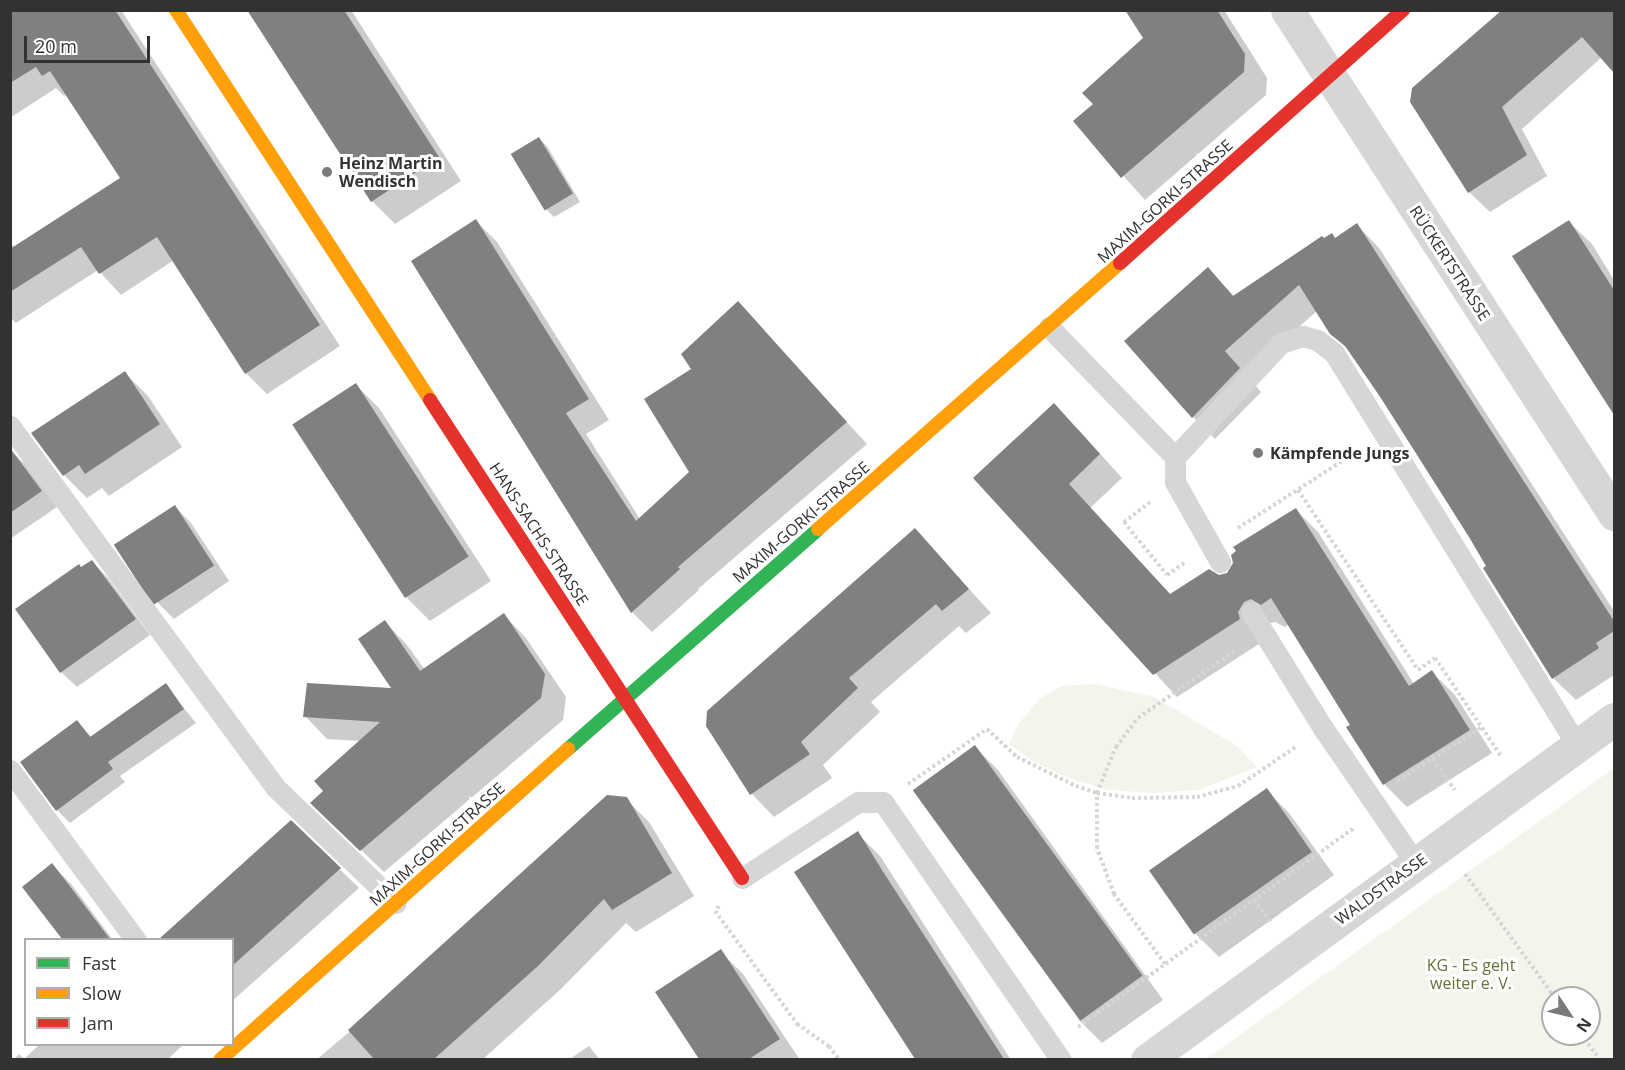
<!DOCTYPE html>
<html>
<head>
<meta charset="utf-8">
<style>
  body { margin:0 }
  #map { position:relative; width:1625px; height:1070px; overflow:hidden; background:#fff; font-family:"Open Sans",sans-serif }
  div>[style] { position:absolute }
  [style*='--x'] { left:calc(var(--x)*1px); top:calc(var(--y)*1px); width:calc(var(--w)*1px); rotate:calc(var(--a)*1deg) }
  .green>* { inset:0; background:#f3f5ec }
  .shadow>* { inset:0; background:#0003 }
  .building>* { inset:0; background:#808080; transform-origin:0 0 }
  .path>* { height:4px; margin-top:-2px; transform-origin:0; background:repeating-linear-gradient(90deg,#d6d6d6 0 3px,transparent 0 6px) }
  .lane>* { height:21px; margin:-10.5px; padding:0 10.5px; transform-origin:10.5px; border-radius:10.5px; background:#d6d6d6 }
  .street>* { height:33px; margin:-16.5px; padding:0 16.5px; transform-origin:16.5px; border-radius:16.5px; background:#d6d6d6 }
  .fast>* { height:14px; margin:-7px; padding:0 7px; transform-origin:7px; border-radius:7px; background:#30b455 }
  .slow>* { height:14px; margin:-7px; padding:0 7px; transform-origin:7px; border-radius:7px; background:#ff9f0a }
  .jam>* { height:14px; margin:-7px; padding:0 7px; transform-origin:7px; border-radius:7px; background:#e5322d }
  .dots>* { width:16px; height:16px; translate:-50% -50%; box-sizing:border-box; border:3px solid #fff; border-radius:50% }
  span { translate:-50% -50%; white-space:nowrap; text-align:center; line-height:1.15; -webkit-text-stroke:6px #fff; paint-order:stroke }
  .poi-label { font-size:16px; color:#323232; font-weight:700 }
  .left { translate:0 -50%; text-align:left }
  .street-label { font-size:16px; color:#323232 }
  .park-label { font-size:16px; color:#63733a }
  .frame { position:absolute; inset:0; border:12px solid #323232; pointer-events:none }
  .legend { position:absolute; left:24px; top:938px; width:210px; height:108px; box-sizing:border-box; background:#fff; border:2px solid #adadad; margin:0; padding:8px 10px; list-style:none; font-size:18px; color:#323232 }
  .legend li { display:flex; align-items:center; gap:12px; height:30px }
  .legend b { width:30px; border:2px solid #adadad }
  .north { position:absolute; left:1541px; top:986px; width:60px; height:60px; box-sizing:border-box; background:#fff; border:2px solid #adadad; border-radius:50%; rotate:125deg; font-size:16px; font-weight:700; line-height:24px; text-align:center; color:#323232 }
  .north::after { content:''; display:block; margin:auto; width:21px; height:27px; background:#7a7a7a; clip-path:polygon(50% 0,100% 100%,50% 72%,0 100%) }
  .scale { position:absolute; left:24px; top:36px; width:126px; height:27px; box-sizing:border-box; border:3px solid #323232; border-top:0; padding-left:8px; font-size:18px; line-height:21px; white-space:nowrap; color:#323232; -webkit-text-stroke:4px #fff; paint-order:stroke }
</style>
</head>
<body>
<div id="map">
  <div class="green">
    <i style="clip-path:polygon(1095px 684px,1155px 697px,1237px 746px,1257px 767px,1198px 790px,1154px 793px,1107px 790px,1066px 777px,1034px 762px,1009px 744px,1019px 723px,1040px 699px,1061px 686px)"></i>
    <i style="clip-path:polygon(evenodd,1614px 768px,1614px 1059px,1206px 1059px,1614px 768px,1553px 998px,1589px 998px,1589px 1034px,1553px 1034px,1553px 998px)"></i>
  </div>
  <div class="shadow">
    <i style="clip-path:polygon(10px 10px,121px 10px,340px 346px,267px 394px,246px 373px,174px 260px,121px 295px,98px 270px,16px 323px,10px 317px,10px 242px,15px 248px,122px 179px,67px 94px,64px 96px,56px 88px,10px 118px)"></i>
    <i style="clip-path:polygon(272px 10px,351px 10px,461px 181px,395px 224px,372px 201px)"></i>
    <i style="clip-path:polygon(1127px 10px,1224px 10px,1267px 78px,1266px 95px,1145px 200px,1075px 122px,1095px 104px,1145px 39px)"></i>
    <i style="clip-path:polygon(1504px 10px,1614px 10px,1614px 71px,1602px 57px,1522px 129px,1547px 176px,1490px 212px,1469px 192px)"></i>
    <i style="clip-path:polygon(539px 139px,547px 146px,580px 202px,554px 217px,546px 209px,513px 154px)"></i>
    <i style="clip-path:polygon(476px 221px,497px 242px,609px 420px,586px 434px,640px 519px,691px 472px,693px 370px,738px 303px,867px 444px,698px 589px,699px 590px,652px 632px,632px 612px,413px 261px)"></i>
    <i style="clip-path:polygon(1569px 222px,1592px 244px,1614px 280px,1614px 412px,1515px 257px)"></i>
    <i style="clip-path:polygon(1357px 225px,1379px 248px,1614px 611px,1614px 675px,1576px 700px,1553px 678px,1470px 537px,1351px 352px,1331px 333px,1317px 311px,1246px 374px,1261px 392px,1215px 439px,1193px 417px,1208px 269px,1235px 297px,1324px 240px,1336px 240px)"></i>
    <i style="clip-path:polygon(125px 373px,148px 396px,182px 447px,109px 496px,102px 488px,87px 498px,64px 475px,33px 433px)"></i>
    <i style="clip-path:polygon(356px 385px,379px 408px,491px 581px,430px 621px,407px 598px)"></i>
    <i style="clip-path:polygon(1077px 428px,1122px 478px,1090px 508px,1171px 595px,1228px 574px,1295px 509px,1318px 532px,1414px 684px,1432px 672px,1455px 695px,1492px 753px,1407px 807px,1384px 784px,1348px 727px,1352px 725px,1289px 624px,1285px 627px,1275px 622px,1267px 624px,1262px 642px,1177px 697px,975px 478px)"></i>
    <i style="clip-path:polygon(10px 450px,25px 464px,57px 507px,10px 539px)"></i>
    <i style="clip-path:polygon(175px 507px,191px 523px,229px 581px,174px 619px,158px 603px)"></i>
    <i style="clip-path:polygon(915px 530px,991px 613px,966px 633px,959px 626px,871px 702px,880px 712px,823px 765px,832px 778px,774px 817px,752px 794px,707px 726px)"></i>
    <i style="clip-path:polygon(92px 562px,108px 578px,150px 635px,77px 687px,61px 672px,82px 569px)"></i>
    <i style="clip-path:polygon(504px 615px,526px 638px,566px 697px,563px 720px,384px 872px,335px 825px,326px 791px,361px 741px,327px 739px,305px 716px,394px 690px,385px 622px,407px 645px,425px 670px)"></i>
    <i style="clip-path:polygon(165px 685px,196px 723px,120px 776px,125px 782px,70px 823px,57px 810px,77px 722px,92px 737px)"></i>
    <i style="clip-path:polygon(975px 747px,998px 770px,1163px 1000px,1102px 1043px,1079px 1020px)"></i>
    <i style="clip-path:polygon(1266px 790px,1289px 813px,1334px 875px,1219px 957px,1196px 934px,1152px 873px)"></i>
    <i style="clip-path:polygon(626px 799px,649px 822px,694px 896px,636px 932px,626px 923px,561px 989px,482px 1060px,316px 1060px)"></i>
    <i style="clip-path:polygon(291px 822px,359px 888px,232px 1001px,232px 940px,160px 940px)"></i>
    <i style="clip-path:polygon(857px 833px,880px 856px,1011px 1060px,916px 1060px,796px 872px)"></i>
    <i style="clip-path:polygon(52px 865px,71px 884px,113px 940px,64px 940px,24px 887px)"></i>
    <i style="clip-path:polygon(720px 951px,743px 974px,800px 1060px,701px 1060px,657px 992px)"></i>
    <i style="clip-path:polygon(40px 1044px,184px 1044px,167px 1060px,13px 1060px,19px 1054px,24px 1059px)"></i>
    <i style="clip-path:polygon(589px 1046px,600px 1060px,568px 1060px)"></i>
  </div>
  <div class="building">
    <i style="clip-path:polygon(10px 10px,115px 10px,320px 325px,245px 374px,157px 237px,99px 274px,81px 247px,10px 292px,10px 249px,120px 178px,50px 71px,42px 76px,36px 67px,10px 83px)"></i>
    <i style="clip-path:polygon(247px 10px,344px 10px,439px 157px,371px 202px)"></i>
    <i style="clip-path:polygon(1125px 10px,1217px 10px,1245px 54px,1244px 72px,1121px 178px,1073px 121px,1093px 104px,1082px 93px,1143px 38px)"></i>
    <i style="clip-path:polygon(1502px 10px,1614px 10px,1614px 73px,1582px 37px,1502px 107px,1527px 155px,1468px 193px,1410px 102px,1412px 88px)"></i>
    <i style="left:539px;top:137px;width:66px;height:33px;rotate:59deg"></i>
    <i style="clip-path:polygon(476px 219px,589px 399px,566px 413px,636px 521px,689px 472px,644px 399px,691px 369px,681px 354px,738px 301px,847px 422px,678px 567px,680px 569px,631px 613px,411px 261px)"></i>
    <i style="clip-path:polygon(1569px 220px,1614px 290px,1614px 415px,1512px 256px)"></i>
    <i style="clip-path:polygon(1357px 223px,1614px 621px,1614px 631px,1596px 643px,1599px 648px,1552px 679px,1483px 568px,1486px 566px,1469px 537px,1381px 398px,1345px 346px,1330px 334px,1299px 285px,1225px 351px,1240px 368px,1192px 418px,1124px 341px,1208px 267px,1233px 296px,1322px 236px,1324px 238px,1332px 233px,1335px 238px)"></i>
    <i style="clip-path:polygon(125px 371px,160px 424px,85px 474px,79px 465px,63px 476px,31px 433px)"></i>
    <i style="left:356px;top:383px;width:207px;height:76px;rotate:57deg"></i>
    <i style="clip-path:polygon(1054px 403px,1100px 454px,1069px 484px,1170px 594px,1209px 569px,1219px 575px,1227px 573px,1233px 563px,1231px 555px,1236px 551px,1233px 547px,1296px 508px,1409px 686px,1432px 670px,1470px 730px,1383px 785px,1346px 727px,1350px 725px,1271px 598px,1261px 605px,1251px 599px,1244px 602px,1238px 612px,1240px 619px,1153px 675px,973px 478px)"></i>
    <i style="clip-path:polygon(10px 448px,42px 491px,10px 513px)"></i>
    <i style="left:175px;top:505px;width:72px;height:73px;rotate:57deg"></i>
    <i style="clip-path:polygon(915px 528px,969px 589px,942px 611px,936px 604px,849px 678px,858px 688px,801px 742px,810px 754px,750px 795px,706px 726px,707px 711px)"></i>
    <i style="clip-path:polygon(92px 560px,136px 619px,60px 673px,15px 609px,79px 564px,81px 567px)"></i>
    <i style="clip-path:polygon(504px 613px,545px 674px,541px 698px,360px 851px,310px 803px,323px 791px,314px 781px,380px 722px,303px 717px,307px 683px,391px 688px,358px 639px,385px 620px,420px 671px)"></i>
    <i style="clip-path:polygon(166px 683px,184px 709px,108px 762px,113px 769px,56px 811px,20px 762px,77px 720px,90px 737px)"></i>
    <i style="left:975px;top:745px;width:285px;height:77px;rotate:54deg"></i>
    <i style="left:1267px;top:788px;width:78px;height:144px;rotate:55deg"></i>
    <i style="clip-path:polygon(607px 795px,627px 797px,672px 873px,612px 910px,604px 899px,538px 966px,434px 1059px,374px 1059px,348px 1030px)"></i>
    <i style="clip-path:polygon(291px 820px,341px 868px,232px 966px,232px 939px,159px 939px)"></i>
    <i style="clip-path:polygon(858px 831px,882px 870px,1004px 1059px,915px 1059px,794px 872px)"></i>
    <i style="clip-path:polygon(52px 863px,72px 889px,110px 939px,62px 939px,22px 887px)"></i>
    <i style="clip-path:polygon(721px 949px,780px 1039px,749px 1059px,699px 1059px,655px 992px)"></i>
  </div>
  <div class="path">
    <i style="--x:1298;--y:490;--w:216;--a:56.3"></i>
    <i style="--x:1418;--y:670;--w:21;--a:-35"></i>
    <i style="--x:1435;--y:658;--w:118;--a:56"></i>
    <i style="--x:1150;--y:502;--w:33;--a:142"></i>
    <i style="--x:1124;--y:522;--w:68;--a:50.9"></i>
    <i style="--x:1167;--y:575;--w:21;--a:-35"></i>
    <i style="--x:1238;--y:528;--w:143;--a:-32.7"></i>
    <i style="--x:1433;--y:759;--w:38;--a:55"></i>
    <i style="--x:1397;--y:781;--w:101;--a:-32.4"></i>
    <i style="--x:908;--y:784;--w:96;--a:-34.8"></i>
    <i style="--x:987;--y:729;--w:41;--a:43"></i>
    <i style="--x:1017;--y:757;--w:66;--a:26.2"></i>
    <i style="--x:1076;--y:786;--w:22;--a:18"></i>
    <i style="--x:1097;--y:793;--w:35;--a:8"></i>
    <i style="--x:1132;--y:798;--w:65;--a:-0.9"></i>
    <i style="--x:1197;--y:797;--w:42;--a:-15"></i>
    <i style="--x:1238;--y:786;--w:71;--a:-34.1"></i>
    <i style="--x:1465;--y:874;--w:153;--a:54"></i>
    <i style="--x:1254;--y:900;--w:29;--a:52"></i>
    <i style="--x:719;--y:906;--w:6;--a:129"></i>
    <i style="--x:715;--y:911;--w:140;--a:54"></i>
    <i style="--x:797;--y:1024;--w:39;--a:35"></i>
    <i style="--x:829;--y:1046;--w:17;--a:54"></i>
    <i style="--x:1165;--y:964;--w:87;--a:-126.1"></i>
    <i style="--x:1114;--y:894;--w:49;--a:-110.3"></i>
    <i style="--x:1097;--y:848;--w:55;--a:-90"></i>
    <i style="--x:1097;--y:793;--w:50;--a:-67.6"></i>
    <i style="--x:1116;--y:747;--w:36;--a:-53"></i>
    <i style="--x:1138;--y:718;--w:119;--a:-34.8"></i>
    <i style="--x:1078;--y:1027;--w:340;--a:-35.8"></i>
    <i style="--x:1581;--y:1034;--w:32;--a:54"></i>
  </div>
  <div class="lane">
    <i style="--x:1049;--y:327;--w:181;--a:45.9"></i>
    <i style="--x:1175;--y:457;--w:25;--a:90"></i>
    <i style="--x:1175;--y:482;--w:92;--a:60.6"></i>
    <i style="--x:10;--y:426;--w:449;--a:53.7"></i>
    <i style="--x:276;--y:788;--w:166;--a:43.8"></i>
    <i style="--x:1175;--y:457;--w:156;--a:-47.1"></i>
    <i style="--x:1281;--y:343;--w:23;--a:-18"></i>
    <i style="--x:1303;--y:336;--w:15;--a:16"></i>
    <i style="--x:1317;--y:340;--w:21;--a:37"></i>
    <i style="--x:1334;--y:353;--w:463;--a:58.2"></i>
    <i style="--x:1251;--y:612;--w:137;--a:58.2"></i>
    <i style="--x:1323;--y:728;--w:165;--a:55.6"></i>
    <i style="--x:10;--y:770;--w:212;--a:53.5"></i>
    <i style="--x:742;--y:878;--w:139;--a:-33.2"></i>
    <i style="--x:858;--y:802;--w:25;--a:0"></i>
    <i style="--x:883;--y:802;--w:313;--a:55.4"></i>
  </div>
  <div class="street">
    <i style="--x:1287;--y:10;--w:601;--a:57.02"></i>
    <i style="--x:1147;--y:1060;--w:578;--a:-36.14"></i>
  </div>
  <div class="fast">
    <i style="--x:568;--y:749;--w:333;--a:-41.3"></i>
  </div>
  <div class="slow">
    <i style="--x:176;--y:10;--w:465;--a:56.9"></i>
    <i style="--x:818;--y:529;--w:402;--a:-41.4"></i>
    <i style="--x:220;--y:1060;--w:467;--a:-41.8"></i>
  </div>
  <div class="jam">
    <i style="--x:1120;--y:263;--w:380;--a:-41.8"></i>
    <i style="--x:430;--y:400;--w:571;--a:56.87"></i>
  </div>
  <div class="dots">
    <i style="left:327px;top:172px;background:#7a7a7a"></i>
    <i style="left:1258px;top:453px;background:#7a7a7a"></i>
  </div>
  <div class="poi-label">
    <span class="left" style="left:339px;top:172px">Heinz Martin<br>Wendisch</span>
    <span class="left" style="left:1270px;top:453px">Kämpfende Jungs</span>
  </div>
  <div class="street-label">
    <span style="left:1165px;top:201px;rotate:-42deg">MAXIM-GORKI-STRASSE</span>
    <span style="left:1450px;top:263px;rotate:57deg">RÜCKERTSTRASSE</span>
    <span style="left:801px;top:522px;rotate:-41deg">MAXIM-GORKI-STRASSE</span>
    <span style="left:539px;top:534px;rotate:57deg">HANS-SACHS-STRASSE</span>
    <span style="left:437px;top:844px;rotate:-42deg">MAXIM-GORKI-STRASSE</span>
    <span style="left:1381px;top:889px;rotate:-36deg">WALDSTRASSE</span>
  </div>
  <div class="park-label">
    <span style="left:1471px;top:974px">KG - Es geht<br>weiter e. V.</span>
  </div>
  <div class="frame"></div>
  <ul class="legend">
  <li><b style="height:8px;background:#30b455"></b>Fast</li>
  <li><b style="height:8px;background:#ff9f0a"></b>Slow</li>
  <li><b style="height:8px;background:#e5322d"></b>Jam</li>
  </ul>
  <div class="north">N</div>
  <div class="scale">20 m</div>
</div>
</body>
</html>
